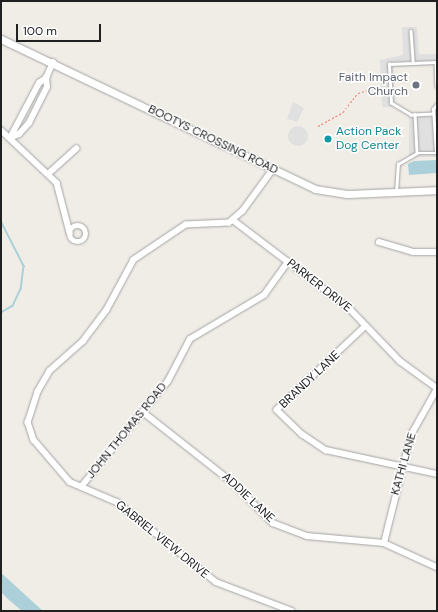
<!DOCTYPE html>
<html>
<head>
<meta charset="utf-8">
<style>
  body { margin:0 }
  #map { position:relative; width:438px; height:612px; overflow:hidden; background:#f0ede7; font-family:"DM Sans",sans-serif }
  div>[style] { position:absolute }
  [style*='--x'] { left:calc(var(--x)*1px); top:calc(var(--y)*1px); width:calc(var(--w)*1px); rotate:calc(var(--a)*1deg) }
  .parking>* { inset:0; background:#e0e0e0; transform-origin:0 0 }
  .round { border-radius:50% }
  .water>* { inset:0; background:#abd0d9 }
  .stream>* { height:1.5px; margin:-0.75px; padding:0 0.75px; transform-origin:0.75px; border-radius:0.75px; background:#abd0d9 }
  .path>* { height:1px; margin-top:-0.5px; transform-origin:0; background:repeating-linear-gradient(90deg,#ef8379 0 2px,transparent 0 4px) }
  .roads { filter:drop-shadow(0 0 1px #a4a4a4) drop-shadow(0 0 1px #a4a4a4) }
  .service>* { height:2.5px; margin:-1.25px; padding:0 1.25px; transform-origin:1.25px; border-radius:1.25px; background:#fff }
  .minor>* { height:5.5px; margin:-2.75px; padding:0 2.75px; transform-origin:2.75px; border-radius:2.75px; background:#fff }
  .minor>.ring { margin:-2.75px; padding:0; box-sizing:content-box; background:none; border:5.5px solid #fff; border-radius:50% }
  .tertiary>* { height:7px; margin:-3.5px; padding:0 3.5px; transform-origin:3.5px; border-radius:3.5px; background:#fff }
  .dots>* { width:11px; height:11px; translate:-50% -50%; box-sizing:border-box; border:2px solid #fff; border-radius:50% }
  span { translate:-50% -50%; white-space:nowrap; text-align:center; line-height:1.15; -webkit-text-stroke:3px #fff; paint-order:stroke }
  .worship-label { font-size:12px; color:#5b616d }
  .right { translate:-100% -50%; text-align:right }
  .culture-label { font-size:12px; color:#0d838f }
  .left { translate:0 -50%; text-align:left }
  .street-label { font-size:12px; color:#202020 }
  .frame { position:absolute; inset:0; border:2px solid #202020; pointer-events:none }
  .scale { position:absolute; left:16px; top:24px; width:85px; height:18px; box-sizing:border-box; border:2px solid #202020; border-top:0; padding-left:5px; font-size:12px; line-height:14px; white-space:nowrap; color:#202020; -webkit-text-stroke:3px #fff; paint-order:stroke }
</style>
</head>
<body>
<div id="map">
  <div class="parking">
    <i style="clip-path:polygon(402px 27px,417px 27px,419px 54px,437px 54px,437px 58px,433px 65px,393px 67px,395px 107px,382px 107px,380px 60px,403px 55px)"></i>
    <i style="clip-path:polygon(293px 102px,304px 108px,297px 122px,287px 119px)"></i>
    <i style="left:437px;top:113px;width:44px;height:28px;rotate:90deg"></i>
    <i class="round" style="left:288px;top:126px;width:20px;height:20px"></i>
  </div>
  <div class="water">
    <i style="clip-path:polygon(437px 160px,437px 173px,409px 175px,408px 164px,414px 161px)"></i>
    <i style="clip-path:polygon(1px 573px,10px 581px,43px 611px,22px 611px,9px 600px,1px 592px)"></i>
  </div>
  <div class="stream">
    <i style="--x:1;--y:221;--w:51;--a:62.9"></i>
    <i style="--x:24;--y:266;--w:23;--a:97"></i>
    <i style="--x:21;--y:289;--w:19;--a:115"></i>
    <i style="--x:13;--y:306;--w:14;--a:150"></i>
  </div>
  <div class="path">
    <i style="--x:318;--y:126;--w:29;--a:-29"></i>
    <i style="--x:343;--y:112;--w:24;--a:-52"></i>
    <i style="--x:358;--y:93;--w:15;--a:-16"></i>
  </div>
  <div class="roads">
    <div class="service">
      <i style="--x:411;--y:31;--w:32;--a:86"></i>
      <i style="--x:415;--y:114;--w:39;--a:87"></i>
      <i style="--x:433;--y:114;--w:22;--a:177"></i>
      <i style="--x:411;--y:115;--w:23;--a:-149"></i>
      <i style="--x:391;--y:103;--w:39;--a:-93"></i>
      <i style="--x:389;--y:64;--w:47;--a:-2.4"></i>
      <i style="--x:436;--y:62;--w:24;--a:88"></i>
      <i style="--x:396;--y:192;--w:28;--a:-86"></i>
      <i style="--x:398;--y:164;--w:22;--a:-30"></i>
      <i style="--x:417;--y:153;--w:19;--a:0"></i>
      <i style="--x:436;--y:153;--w:44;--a:-93.9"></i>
      <i style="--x:433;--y:109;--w:6;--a:-51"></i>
    </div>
    <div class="minor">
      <i style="--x:46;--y:78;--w:17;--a:-66"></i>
      <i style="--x:1;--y:130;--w:77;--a:43.4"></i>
      <i style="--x:57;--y:183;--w:52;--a:75.4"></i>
      <i style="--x:10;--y:138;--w:10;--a:-24"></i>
      <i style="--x:19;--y:134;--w:15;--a:-48"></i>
      <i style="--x:29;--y:123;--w:40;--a:-63.4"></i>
      <i style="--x:47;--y:87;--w:9;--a:-96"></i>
      <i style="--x:10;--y:138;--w:62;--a:-62.2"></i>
      <i style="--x:39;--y:83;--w:9;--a:-36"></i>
      <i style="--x:273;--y:170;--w:51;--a:126.2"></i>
      <i style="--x:243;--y:211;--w:18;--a:139"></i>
      <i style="--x:229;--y:223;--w:43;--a:177.3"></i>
      <i style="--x:186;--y:225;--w:63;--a:146.1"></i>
      <i style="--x:134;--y:260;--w:57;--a:118.4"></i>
      <i style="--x:107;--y:310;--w:39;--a:127"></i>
      <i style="--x:84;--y:341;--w:45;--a:138.6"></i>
      <i style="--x:50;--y:371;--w:24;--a:120"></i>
      <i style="--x:38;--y:392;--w:32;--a:108"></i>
      <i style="--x:28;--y:422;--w:19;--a:72"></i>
      <i style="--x:34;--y:440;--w:55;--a:49.4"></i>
      <i style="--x:70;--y:482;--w:51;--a:23.1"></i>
      <i style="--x:117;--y:502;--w:127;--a:38.9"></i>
      <i style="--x:216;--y:582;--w:81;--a:20.9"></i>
      <i style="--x:48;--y:174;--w:38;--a:-42"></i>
      <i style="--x:233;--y:220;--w:146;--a:37.2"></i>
      <i style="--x:349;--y:308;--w:74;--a:46.1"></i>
      <i style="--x:400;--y:361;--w:46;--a:36.1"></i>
      <i class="ring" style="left:70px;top:226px;width:10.5px;height:10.5px"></i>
      <i style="--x:379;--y:242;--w:35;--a:16"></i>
      <i style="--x:413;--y:252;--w:24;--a:0"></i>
      <i style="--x:366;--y:326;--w:122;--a:136.7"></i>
      <i style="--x:277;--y:410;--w:35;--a:44"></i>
      <i style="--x:302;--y:434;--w:29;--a:34"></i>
      <i style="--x:326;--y:450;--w:114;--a:12.2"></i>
      <i style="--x:143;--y:412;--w:113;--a:38.2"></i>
      <i style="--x:232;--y:482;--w:58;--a:45"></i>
      <i style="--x:273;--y:523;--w:36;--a:21"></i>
      <i style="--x:307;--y:536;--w:77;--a:5.2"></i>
      <i style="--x:384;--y:543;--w:58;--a:24.4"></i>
      <i style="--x:81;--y:487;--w:137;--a:-50.6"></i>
      <i style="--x:168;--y:381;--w:47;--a:-62.4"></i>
      <i style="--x:190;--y:339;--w:86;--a:-30.7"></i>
      <i style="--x:264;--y:295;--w:41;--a:-54"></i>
      <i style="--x:384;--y:543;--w:111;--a:-76"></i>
      <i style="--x:411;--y:435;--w:53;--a:-60.5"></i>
    </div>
    <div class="tertiary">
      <i style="--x:1;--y:39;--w:348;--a:25.5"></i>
      <i style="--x:315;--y:189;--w:32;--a:9"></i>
      <i style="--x:347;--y:194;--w:90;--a:-2.5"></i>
    </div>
  </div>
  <div class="dots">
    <i style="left:416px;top:85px;background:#6b7280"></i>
    <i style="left:328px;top:139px;background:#0f9aa8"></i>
  </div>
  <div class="worship-label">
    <span class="right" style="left:408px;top:85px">Faith Impact<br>Church</span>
  </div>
  <div class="culture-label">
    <span class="left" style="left:336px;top:139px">Action Pack<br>Dog Center</span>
  </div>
  <div class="street-label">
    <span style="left:213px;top:140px;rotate:26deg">BOOTYS CROSSING ROAD</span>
    <span style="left:319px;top:286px;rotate:38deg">PARKER DRIVE</span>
    <span style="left:310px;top:380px;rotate:-43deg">BRANDY LANE</span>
    <span style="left:127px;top:431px;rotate:-51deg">JOHN THOMAS ROAD</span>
    <span style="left:404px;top:464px;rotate:-74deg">KATHI LANE</span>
    <span style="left:248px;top:498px;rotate:43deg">ADDIE LANE</span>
    <span style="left:162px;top:540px;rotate:39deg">GABRIEL VIEW DRIVE</span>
  </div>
  <div class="frame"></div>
  <div class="scale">100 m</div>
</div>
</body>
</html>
